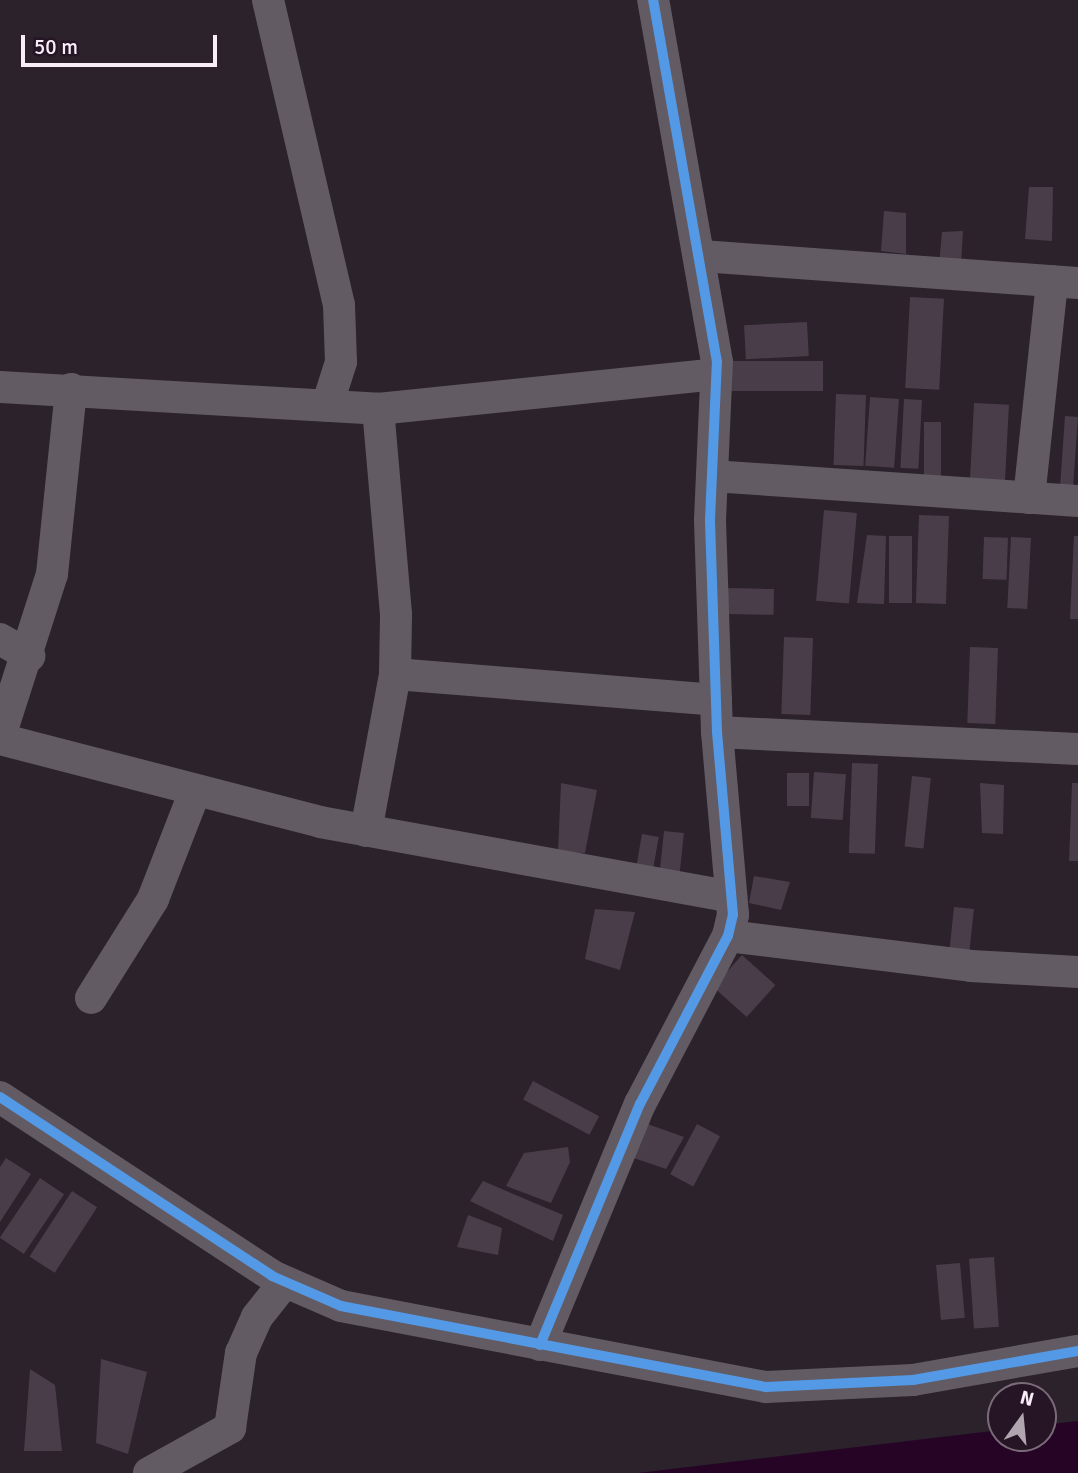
<!DOCTYPE html>
<html>
<head>
<meta charset="utf-8">
<style>
  body { margin:0 }
  #map { position:relative; width:1078px; height:1473px; overflow:hidden; background:#2b222b; font-family:Signika,sans-serif }
  div>[style] { position:absolute }
  [style*='--x'] { left:calc(var(--x)*1px); top:calc(var(--y)*1px); width:calc(var(--w)*1px); rotate:calc(var(--a)*1deg) }
  .water>* { inset:0; background:#250426 }
  .building>* { inset:0; background:#4a3d4a; transform-origin:0 0 }
  .minor>* { height:32px; margin:-16px; padding:0 16px; transform-origin:16px; border-radius:16px; background:#635b63 }
  .cycleway>* { height:10px; margin:-5px; padding:0 5px; transform-origin:5px; border-radius:5px; background:#5399e6 }
  span { translate:-50% -50%; white-space:nowrap; text-align:center; line-height:1.15; -webkit-text-stroke:5px #251525; paint-order:stroke }
  .north { position:absolute; left:987px; top:1382px; width:70px; height:70px; box-sizing:border-box; background:#251525; border:2px solid #7a6b79; border-radius:50%; rotate:15deg; font-size:19px; font-weight:700; line-height:28px; text-align:center; color:#f9edf8 }
  .north::after { content:''; display:block; margin:auto; width:24px; height:32px; background:#b1a6b0; clip-path:polygon(50% 0,100% 100%,50% 72%,0 100%) }
  .scale { position:absolute; left:21px; top:35px; width:196px; height:32px; box-sizing:border-box; border:4px solid #f9edf8; border-top:0; padding-left:9px; font-size:21px; line-height:24px; white-space:nowrap; color:#f9edf8; -webkit-text-stroke:5px #251525; paint-order:stroke }
</style>
</head>
<body>
<div id="map">
  <div class="water">
    <i style="clip-path:polygon(1078px 1421px,1078px 1473px,638px 1473px,1001px 1430px,1001px 1438px,1043px 1438px,1043px 1425px)"></i>
  </div>
  <div class="building">
    <i style="clip-path:polygon(1029px 187px,1053px 187px,1052px 241px,1025px 239px)"></i>
    <i style="clip-path:polygon(884px 211px,906px 213px,906px 254px,881px 251px)"></i>
    <i style="clip-path:polygon(963px 231px,961px 265px,939px 265px,942px 232px)"></i>
    <i style="left:910px;top:297px;width:34px;height:91px;rotate:3deg"></i>
    <i style="left:807px;top:322px;width:34px;height:63px;rotate:87deg"></i>
    <i style="left:729px;top:361px;width:94px;height:30px"></i>
    <i style="left:836px;top:394px;width:30px;height:71px;rotate:2deg"></i>
    <i style="left:870px;top:397px;width:29px;height:69px;rotate:4deg"></i>
    <i style="left:904px;top:399px;width:18px;height:69px;rotate:3deg"></i>
    <i style="left:974px;top:403px;width:35px;height:86px;rotate:3deg"></i>
    <i style="left:1065px;top:416px;width:13px;height:73px;rotate:4deg"></i>
    <i style="left:924px;top:422px;width:17px;height:61px"></i>
    <i style="left:824px;top:510px;width:33px;height:91px;rotate:5deg"></i>
    <i style="left:919px;top:515px;width:30px;height:88px;rotate:2deg"></i>
    <i style="clip-path:polygon(867px 535px,886px 536px,884px 604px,857px 603px)"></i>
    <i style="left:889px;top:536px;width:23px;height:67px"></i>
    <i style="clip-path:polygon(1074px 536px,1078px 536px,1078px 619px,1070px 619px)"></i>
    <i style="left:984px;top:537px;width:24px;height:42px;rotate:2deg"></i>
    <i style="left:1011px;top:537px;width:20px;height:71px;rotate:3deg"></i>
    <i style="left:725px;top:588px;width:49px;height:26px;rotate:1deg"></i>
    <i style="left:784px;top:637px;width:29px;height:77px;rotate:2deg"></i>
    <i style="left:970px;top:647px;width:28px;height:76px;rotate:2deg"></i>
    <i style="left:852px;top:763px;width:26px;height:90px;rotate:2deg"></i>
    <i style="left:814px;top:772px;width:32px;height:46px;rotate:4deg"></i>
    <i style="left:787px;top:773px;width:22px;height:33px"></i>
    <i style="left:912px;top:776px;width:19px;height:71px;rotate:6deg"></i>
    <i style="clip-path:polygon(561px 783px,597px 790px,585px 853px,558px 852px)"></i>
    <i style="clip-path:polygon(980px 783px,1004px 785px,1003px 834px,982px 833px)"></i>
    <i style="clip-path:polygon(1072px 783px,1078px 783px,1078px 861px,1069px 861px)"></i>
    <i style="left:664px;top:831px;width:20px;height:43px;rotate:6deg"></i>
    <i style="left:642px;top:834px;width:17px;height:41px;rotate:10deg"></i>
    <i style="clip-path:polygon(754px 876px,790px 882px,781px 910px,749px 903px)"></i>
    <i style="left:954px;top:907px;width:20px;height:42px;rotate:6deg"></i>
    <i style="clip-path:polygon(595px 909px,635px 912px,620px 970px,585px 959px)"></i>
    <i style="left:742px;top:955px;width:45px;height:43px;rotate:42deg"></i>
    <i style="left:533px;top:1081px;width:75px;height:21px;rotate:28deg"></i>
    <i style="clip-path:polygon(642px 1122px,684px 1137px,666px 1169px,628px 1156px)"></i>
    <i style="left:697px;top:1124px;width:26px;height:57px;rotate:28deg"></i>
    <i style="clip-path:polygon(568px 1147px,570px 1162px,551px 1203px,506px 1186px,524px 1153px)"></i>
    <i style="clip-path:polygon(6px 1158px,31px 1174px,0 1222px,0 1167px)"></i>
    <i style="left:40px;top:1178px;width:29px;height:72px;rotate:34deg"></i>
    <i style="clip-path:polygon(483px 1181px,563px 1215px,553px 1241px,470px 1201px)"></i>
    <i style="left:72px;top:1191px;width:30px;height:78px;rotate:33deg"></i>
    <i style="clip-path:polygon(468px 1215px,502px 1228px,498px 1255px,457px 1247px)"></i>
    <i style="left:994px;top:1257px;width:70px;height:25px;rotate:86deg"></i>
    <i style="left:960px;top:1263px;width:55px;height:24px;rotate:85deg"></i>
    <i style="clip-path:polygon(101px 1359px,147px 1372px,128px 1454px,96px 1443px)"></i>
    <i style="clip-path:polygon(30px 1369px,55px 1385px,62px 1451px,24px 1451px)"></i>
  </div>
  <div class="minor">
    <i style="--x:268;--y:0;--w:313;--a:76.9"></i>
    <i style="--x:339;--y:305;--w:57;--a:88"></i>
    <i style="--x:341;--y:362;--w:46;--a:107.7"></i>
    <i style="--x:701;--y:256;--w:378;--a:4.1"></i>
    <i style="--x:0;--y:387;--w:379;--a:3.3"></i>
    <i style="--x:378;--y:409;--w:340;--a:-5.9"></i>
    <i style="--x:712;--y:476;--w:367;--a:3.9"></i>
    <i style="--x:1029;--y:498;--w:218;--a:-83.9"></i>
    <i style="--x:0;--y:639;--w:34;--a:30"></i>
    <i style="--x:395;--y:674;--w:322;--a:4.6"></i>
    <i style="--x:717;--y:732;--w:361;--a:2.7"></i>
    <i style="--x:0;--y:736;--w:170;--a:-72.2"></i>
    <i style="--x:52;--y:574;--w:186;--a:-84.1"></i>
    <i style="--x:0;--y:739;--w:331;--a:14.5"></i>
    <i style="--x:320;--y:822;--w:418;--a:10.3"></i>
    <i style="--x:366;--y:831;--w:160;--a:-79.5"></i>
    <i style="--x:395;--y:674;--w:60;--a:-89"></i>
    <i style="--x:396;--y:614;--w:206;--a:-95"></i>
    <i style="--x:728;--y:936;--w:245;--a:7"></i>
    <i style="--x:971;--y:966;--w:107;--a:3.2"></i>
    <i style="--x:91;--y:998;--w:117;--a:-57.9"></i>
    <i style="--x:153;--y:899;--w:116;--a:-68.7"></i>
    <i style="--x:0;--y:1097;--w:326;--a:33.3"></i>
    <i style="--x:272;--y:1276;--w:75;--a:23.5"></i>
    <i style="--x:341;--y:1306;--w:433;--a:10.8"></i>
    <i style="--x:766;--y:1387;--w:147;--a:-2.7"></i>
    <i style="--x:913;--y:1380;--w:168;--a:-10"></i>
    <i style="--x:540;--y:1345;--w:261;--a:-67.5"></i>
    <i style="--x:640;--y:1104;--w:190;--a:-62.4"></i>
    <i style="--x:728;--y:936;--w:22;--a:-77"></i>
    <i style="--x:733;--y:915;--w:184;--a:-95"></i>
    <i style="--x:717;--y:732;--w:212;--a:-91.9"></i>
    <i style="--x:710;--y:520;--w:158;--a:-87.5"></i>
    <i style="--x:717;--y:362;--w:368;--a:-100"></i>
    <i style="--x:149;--y:1473;--w:93;--a:-29.1"></i>
    <i style="--x:230;--y:1428;--w:76;--a:-81.7"></i>
    <i style="--x:241;--y:1353;--w:39;--a:-66"></i>
    <i style="--x:257;--y:1317;--w:43;--a:-51.5"></i>
  </div>
  <div class="cycleway">
    <i style="--x:0;--y:1097;--w:326;--a:33.3"></i>
    <i style="--x:272;--y:1276;--w:75;--a:23.5"></i>
    <i style="--x:341;--y:1306;--w:433;--a:10.8"></i>
    <i style="--x:766;--y:1387;--w:147;--a:-2.7"></i>
    <i style="--x:913;--y:1380;--w:168;--a:-10"></i>
    <i style="--x:540;--y:1345;--w:261;--a:-67.5"></i>
    <i style="--x:640;--y:1104;--w:190;--a:-62.4"></i>
    <i style="--x:728;--y:936;--w:22;--a:-77"></i>
    <i style="--x:733;--y:915;--w:184;--a:-95"></i>
    <i style="--x:717;--y:732;--w:212;--a:-91.9"></i>
    <i style="--x:710;--y:520;--w:158;--a:-87.5"></i>
    <i style="--x:717;--y:362;--w:368;--a:-100"></i>
  </div>
  <div class="north">N</div>
  <div class="scale">50 m</div>
</div>
</body>
</html>
